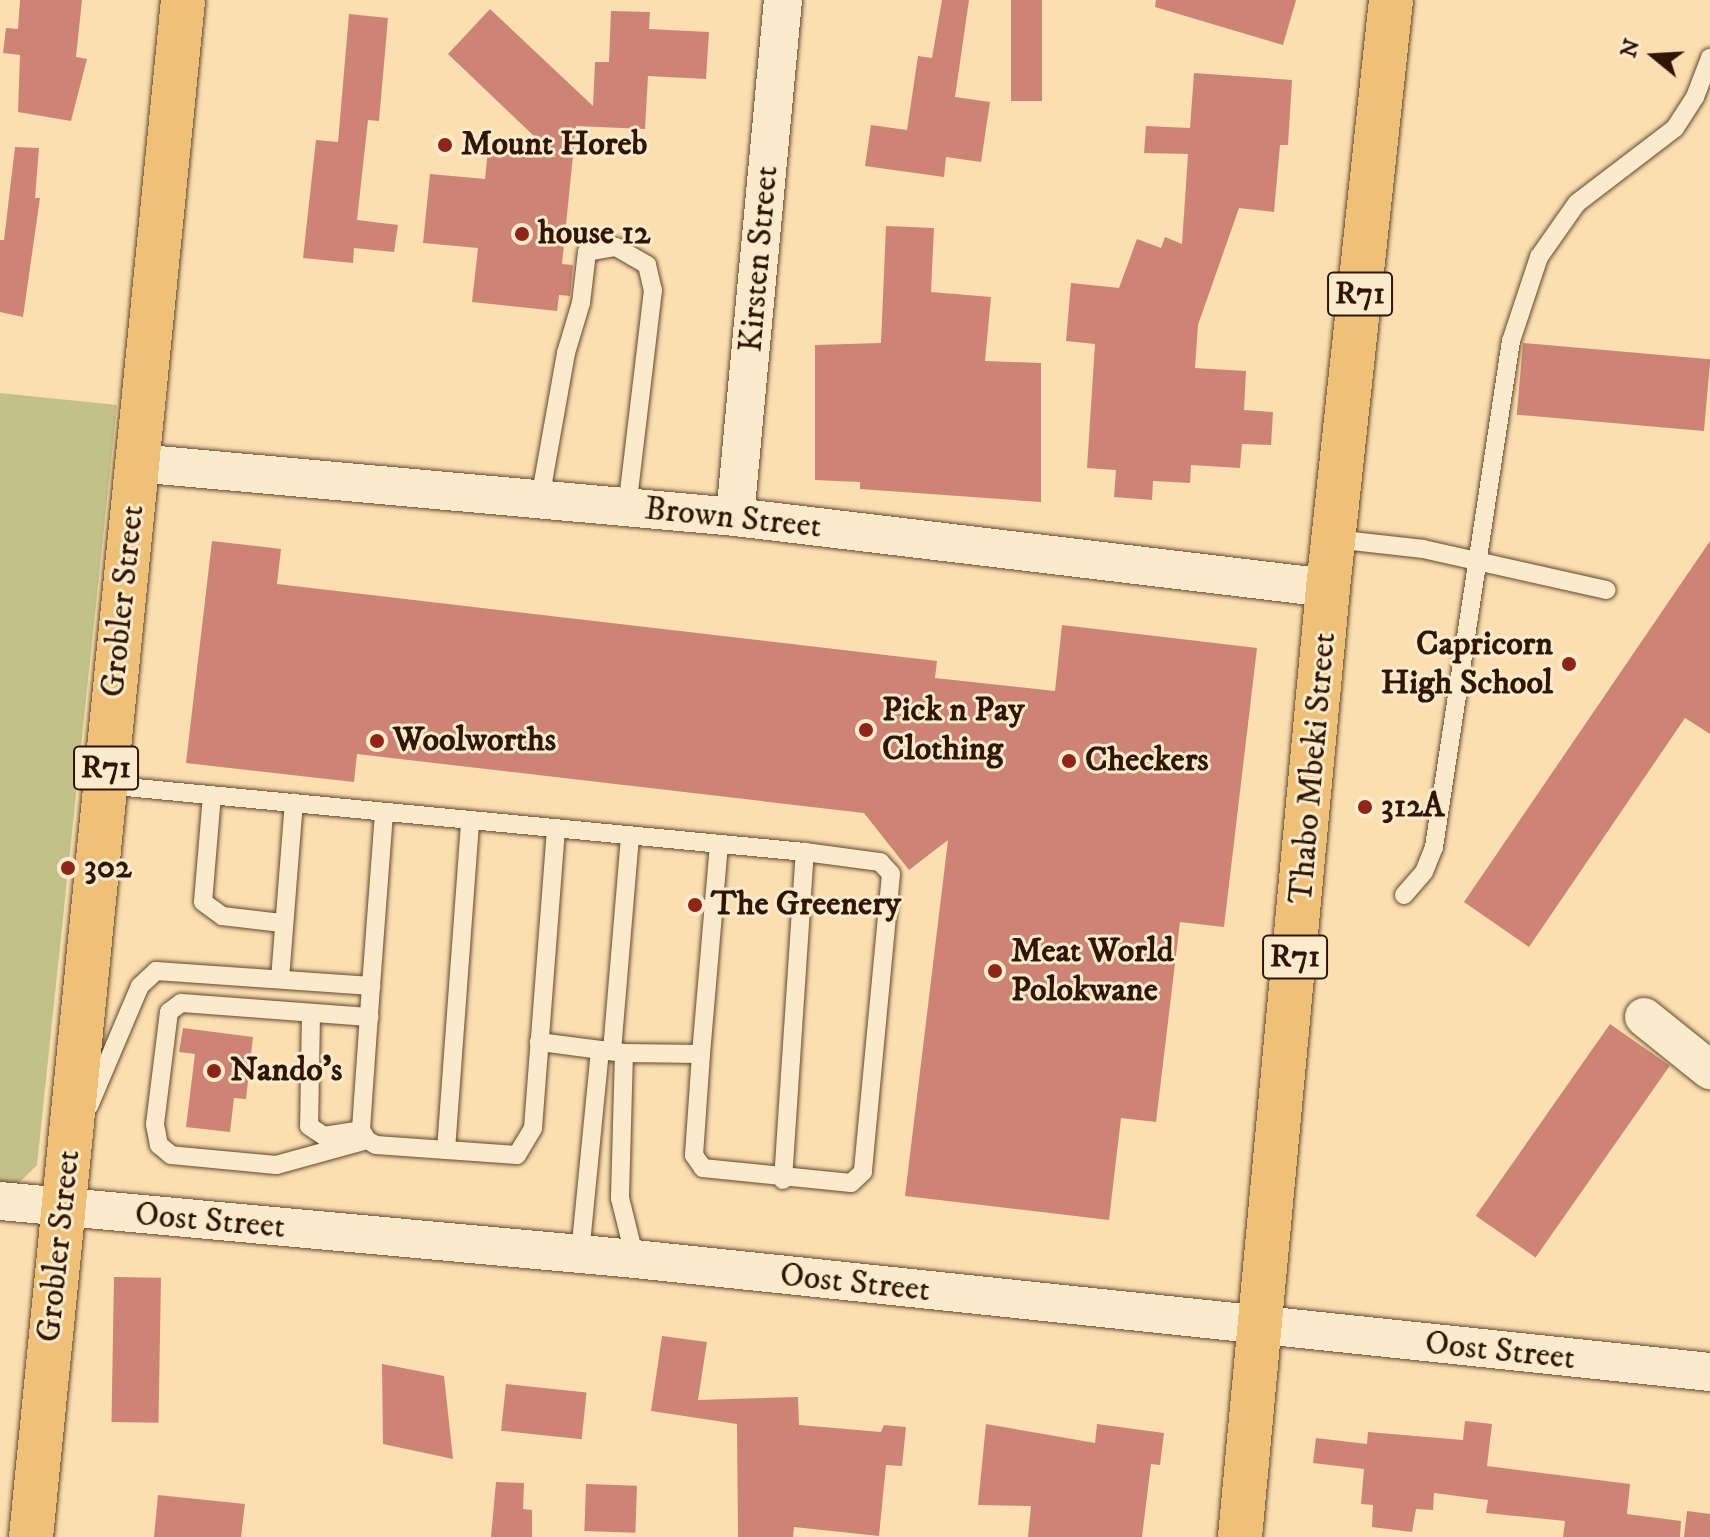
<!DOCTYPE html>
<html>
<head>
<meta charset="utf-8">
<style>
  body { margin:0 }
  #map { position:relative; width:1710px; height:1537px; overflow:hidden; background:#fbdfb1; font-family:"IM FELL DW Pica",serif }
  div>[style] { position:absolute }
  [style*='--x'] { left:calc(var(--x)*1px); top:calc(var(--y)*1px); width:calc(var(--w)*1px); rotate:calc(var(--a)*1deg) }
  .green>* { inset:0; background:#c2c189 }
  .building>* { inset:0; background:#ce8474; transform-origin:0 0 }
  .roads { filter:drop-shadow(0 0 2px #63482e) drop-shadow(0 0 2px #63482e) }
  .lane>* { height:18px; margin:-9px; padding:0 9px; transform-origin:9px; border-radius:9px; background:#fceacc }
  .street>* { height:38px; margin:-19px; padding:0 19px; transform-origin:19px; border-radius:19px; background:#fceacc }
  .primary>* { height:44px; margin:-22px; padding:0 22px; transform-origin:22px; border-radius:22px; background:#eec078 }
  .dots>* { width:22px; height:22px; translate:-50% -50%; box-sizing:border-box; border:4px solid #fceacc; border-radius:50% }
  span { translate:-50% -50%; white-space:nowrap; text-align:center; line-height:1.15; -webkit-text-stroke:6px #fceacc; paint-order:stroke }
  .shield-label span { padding:2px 6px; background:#fceacc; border:2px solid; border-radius:6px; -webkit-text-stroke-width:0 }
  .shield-label { font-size:32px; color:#301503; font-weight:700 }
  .poi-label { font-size:34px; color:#301503; font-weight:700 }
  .left { translate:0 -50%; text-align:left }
  .right { translate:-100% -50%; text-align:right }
  .street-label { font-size:34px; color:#301503 }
  .north { position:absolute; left:1614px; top:16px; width:80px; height:80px; -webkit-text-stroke:6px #fceacc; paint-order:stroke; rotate:288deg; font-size:22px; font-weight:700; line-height:32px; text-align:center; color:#301503 }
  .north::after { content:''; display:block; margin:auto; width:28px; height:36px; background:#301503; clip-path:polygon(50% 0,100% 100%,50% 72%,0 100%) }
</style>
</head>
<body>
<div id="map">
  <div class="green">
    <i style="clip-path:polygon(0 393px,117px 405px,37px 1165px,20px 1182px,0 1189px)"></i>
  </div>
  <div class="building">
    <i style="clip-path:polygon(20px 0,82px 0,76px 57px,87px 59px,71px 121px,18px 112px,20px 55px,3px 53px,6px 28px,18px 29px)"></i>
    <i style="clip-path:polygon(942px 0,969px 0,955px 97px,990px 102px,981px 162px,946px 157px,944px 177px,865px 166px,871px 125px,907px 130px,918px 56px,932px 58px)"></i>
    <i style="left:1011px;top:0;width:31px;height:101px"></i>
    <i style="clip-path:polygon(1156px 0,1296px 0,1283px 45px,1155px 7px)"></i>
    <i style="clip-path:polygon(490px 9px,593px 106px,595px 62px,609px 62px,611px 11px,650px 12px,649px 29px,709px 32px,706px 79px,648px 76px,645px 129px,576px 126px,562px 264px,573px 265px,570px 296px,559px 295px,557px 311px,472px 302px,478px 248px,423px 243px,430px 174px,485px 179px,488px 150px,556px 157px,448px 54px)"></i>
    <i style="clip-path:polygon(349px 14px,388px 18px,379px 121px,368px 120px,357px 220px,398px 225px,394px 252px,354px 248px,353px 263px,303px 258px,316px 140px,338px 142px)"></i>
    <i style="clip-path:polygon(1194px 73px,1292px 80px,1288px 145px,1280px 145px,1274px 212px,1239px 208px,1198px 325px,1195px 368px,1246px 371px,1244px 410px,1273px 412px,1271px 445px,1242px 444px,1240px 468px,1191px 465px,1190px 483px,1153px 481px,1152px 500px,1114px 497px,1116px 470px,1087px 468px,1095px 344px,1066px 341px,1071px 283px,1119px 288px,1137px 239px,1161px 248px,1165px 237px,1182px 244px,1188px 154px,1144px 153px,1146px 126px,1190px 128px)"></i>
    <i style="clip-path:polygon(15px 147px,39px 148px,35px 198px,40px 198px,23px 317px,0 312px,0 240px,4px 240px)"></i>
    <i style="clip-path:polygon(886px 226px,934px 228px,931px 292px,991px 297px,985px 361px,1041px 363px,1041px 502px,860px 489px,860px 482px,815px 480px,815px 345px,881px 343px)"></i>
    <i style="left:1523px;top:343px;width:188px;height:72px;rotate:5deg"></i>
    <i style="clip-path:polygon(212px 541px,281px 549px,277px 584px,937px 661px,935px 678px,1055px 691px,1062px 625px,1257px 648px,1224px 927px,1180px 922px,1156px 1122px,1121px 1118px,1109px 1220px,905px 1196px,948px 840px,909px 870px,864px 813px,357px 754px,354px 782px,186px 763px)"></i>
    <i style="clip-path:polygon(1710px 541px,1710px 734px,1685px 718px,1529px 947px,1464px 902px)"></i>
    <i style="left:1610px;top:1024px;width:73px;height:234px;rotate:35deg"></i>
    <i style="clip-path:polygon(183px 1028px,253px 1037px,246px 1099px,234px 1098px,230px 1132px,186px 1127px,195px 1054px,179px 1052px)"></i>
    <i style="left:114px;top:1277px;width:47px;height:145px;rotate:1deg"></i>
    <i style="clip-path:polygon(662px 1336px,707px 1342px,698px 1400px,798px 1397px,799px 1425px,881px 1432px,884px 1425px,906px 1427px,902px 1466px,886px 1465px,879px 1536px,794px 1527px,793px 1537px,738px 1537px,737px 1424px,651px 1411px)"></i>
    <i style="clip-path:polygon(382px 1364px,444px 1376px,453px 1459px,383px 1444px)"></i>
    <i style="left:506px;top:1384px;width:81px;height:47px;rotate:6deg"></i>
    <i style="clip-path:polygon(1465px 1421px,1492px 1424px,1487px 1466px,1630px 1484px,1627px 1514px,1681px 1521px,1680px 1537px,1563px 1537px,1565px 1521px,1486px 1513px,1488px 1500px,1434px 1493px,1433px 1510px,1416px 1509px,1412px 1532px,1372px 1527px,1373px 1505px,1361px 1504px,1364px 1469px,1313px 1463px,1316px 1438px,1367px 1444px,1368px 1432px,1463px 1440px)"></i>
    <i style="clip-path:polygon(986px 1424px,1095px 1443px,1097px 1424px,1164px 1433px,1160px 1465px,1151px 1464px,1142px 1537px,1028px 1537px,1031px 1506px,978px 1505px)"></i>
    <i style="clip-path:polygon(496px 1482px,524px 1483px,523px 1509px,532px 1510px,532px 1537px,491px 1537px)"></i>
    <i style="left:586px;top:1484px;width:51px;height:47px;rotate:2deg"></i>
    <i style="clip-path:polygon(158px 1495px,245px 1504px,241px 1537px,154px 1537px)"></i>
    <i style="clip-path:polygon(1687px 1511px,1710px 1514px,1710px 1537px,1684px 1537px)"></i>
  </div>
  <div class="roads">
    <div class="lane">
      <i style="--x:540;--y:499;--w:148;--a:-79.9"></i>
      <i style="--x:566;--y:353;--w:52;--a:-73.3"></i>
      <i style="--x:581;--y:303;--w:51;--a:-83.3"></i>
      <i style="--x:587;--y:252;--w:29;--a:-10"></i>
      <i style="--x:616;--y:247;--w:36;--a:30"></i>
      <i style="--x:647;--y:265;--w:26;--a:77"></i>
      <i style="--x:653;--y:290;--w:220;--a:96.8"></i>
      <i style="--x:1334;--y:539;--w:90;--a:6.4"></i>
      <i style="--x:1423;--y:549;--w:188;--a:12.6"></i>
      <i style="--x:105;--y:785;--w:703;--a:5.47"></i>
      <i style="--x:805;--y:852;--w:76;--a:7.6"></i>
      <i style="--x:880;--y:862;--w:16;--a:47"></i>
      <i style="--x:891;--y:874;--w:299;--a:95.4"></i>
      <i style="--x:863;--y:1172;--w:16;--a:137"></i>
      <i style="--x:851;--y:1183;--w:149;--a:-174.2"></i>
      <i style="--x:703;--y:1168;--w:16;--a:-125"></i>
      <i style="--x:694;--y:1155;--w:101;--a:-86"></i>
      <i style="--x:701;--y:1054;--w:77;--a:-179.3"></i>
      <i style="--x:624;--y:1053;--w:86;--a:-172.6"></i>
      <i style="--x:212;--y:795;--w:107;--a:94.8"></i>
      <i style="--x:203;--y:902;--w:24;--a:36"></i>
      <i style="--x:222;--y:916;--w:60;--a:6.7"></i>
      <i style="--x:1404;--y:895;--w:30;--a:-49"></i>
      <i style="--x:1424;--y:872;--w:27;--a:-68"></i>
      <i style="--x:1434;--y:847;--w:512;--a:-81.35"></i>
      <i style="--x:1511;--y:341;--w:89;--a:-71.6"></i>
      <i style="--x:1539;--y:257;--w:66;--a:-54.9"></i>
      <i style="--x:1577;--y:203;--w:123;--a:-37.4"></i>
      <i style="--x:1675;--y:128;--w:37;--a:-57"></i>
      <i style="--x:1695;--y:97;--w:42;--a:-69"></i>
      <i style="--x:280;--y:979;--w:177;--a:-85.5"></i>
      <i style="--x:371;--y:986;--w:144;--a:94"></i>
      <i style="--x:361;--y:1130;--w:12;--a:59"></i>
      <i style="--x:367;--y:1140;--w:10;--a:29"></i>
      <i style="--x:376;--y:1145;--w:141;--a:4.1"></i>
      <i style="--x:517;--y:1155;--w:31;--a:-59"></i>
      <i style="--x:533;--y:1128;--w:299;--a:-85.6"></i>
      <i style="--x:311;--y:1015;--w:111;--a:91"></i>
      <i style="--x:309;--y:1126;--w:18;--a:34"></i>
      <i style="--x:324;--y:1136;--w:37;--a:-9"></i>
      <i style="--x:612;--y:1051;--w:215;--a:-85.2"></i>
      <i style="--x:624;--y:1053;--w:145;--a:91.6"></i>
      <i style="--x:620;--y:1198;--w:63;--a:76.2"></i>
      <i style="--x:701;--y:1054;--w:210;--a:-85.1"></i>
      <i style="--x:89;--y:1106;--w:130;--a:-67"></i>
      <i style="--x:140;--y:986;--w:22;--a:-43"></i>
      <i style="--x:156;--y:971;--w:216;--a:4"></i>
      <i style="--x:371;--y:986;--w:173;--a:-85.7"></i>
      <i style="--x:367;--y:1140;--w:94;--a:164.6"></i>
      <i style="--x:276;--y:1165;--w:105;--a:-174.6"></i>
      <i style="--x:171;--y:1155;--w:16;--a:-140"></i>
      <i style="--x:159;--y:1145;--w:21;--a:-101"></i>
      <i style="--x:155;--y:1124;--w:113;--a:-82.9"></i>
      <i style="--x:169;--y:1012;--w:15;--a:-37"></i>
      <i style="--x:181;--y:1003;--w:189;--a:4.3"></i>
      <i style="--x:446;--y:1150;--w:330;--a:-85.8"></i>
      <i style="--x:783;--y:1180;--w:329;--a:-86.2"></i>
      <i style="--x:580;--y:1254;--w:205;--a:-84.4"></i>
    </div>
    <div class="street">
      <i style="--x:136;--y:463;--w:601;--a:5.15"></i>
      <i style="--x:735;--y:517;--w:597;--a:6.83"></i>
      <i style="--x:735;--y:517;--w:519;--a:-84.7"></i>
      <i style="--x:1644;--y:1017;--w:85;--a:38.8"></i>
      <i style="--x:0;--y:1201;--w:638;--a:5.22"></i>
      <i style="--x:635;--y:1259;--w:1081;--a:6"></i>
    </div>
    <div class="primary">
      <i style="--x:31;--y:1537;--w:1544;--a:-84.35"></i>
      <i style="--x:1240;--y:1537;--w:953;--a:-84.7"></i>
      <i style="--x:1328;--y:588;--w:591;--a:-83.88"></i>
    </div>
  </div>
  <div class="dots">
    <i style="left:445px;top:145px;background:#8f2418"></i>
    <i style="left:522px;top:234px;background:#8f2418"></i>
    <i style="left:1569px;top:664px;background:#8f2418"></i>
    <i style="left:866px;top:730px;background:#8f2418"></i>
    <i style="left:377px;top:741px;background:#8f2418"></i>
    <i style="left:1069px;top:761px;background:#8f2418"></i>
    <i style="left:1365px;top:807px;background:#8f2418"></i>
    <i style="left:68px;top:868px;background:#8f2418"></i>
    <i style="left:695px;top:905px;background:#8f2418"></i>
    <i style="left:995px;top:971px;background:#8f2418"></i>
    <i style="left:214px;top:1071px;background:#8f2418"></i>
  </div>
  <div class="shield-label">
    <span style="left:1360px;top:294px">R71</span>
    <span style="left:106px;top:768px">R71</span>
    <span style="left:1295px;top:957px">R71</span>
  </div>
  <div class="poi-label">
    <span class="left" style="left:461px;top:145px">Mount Horeb</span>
    <span class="left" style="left:538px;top:234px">house 12</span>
    <span class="right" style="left:1553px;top:664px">Capricorn<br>High School</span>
    <span class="left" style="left:882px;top:730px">Pick n Pay<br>Clothing</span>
    <span class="left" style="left:393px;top:741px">Woolworths</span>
    <span class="left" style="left:1085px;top:761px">Checkers</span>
    <span class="left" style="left:1381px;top:807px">312A</span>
    <span class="left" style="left:84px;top:868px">302</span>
    <span class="left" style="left:711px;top:905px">The Greenery</span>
    <span class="left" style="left:1011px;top:971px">Meat World<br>Polokwane</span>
    <span class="left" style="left:230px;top:1071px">Nando's</span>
  </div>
  <div class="street-label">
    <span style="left:759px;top:259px;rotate:-85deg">Kirsten Street</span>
    <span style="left:733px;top:518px;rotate:6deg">Brown Street</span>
    <span style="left:123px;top:601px;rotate:-84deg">Grobler Street</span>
    <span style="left:1313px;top:768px;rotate:-85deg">Thabo Mbeki Street</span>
    <span style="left:210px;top:1221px;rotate:5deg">Oost Street</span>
    <span style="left:59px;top:1246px;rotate:-84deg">Grobler Street</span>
    <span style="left:855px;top:1283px;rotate:6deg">Oost Street</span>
    <span style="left:1500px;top:1351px;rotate:6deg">Oost Street</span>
  </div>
  <div class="north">N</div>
</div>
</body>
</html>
